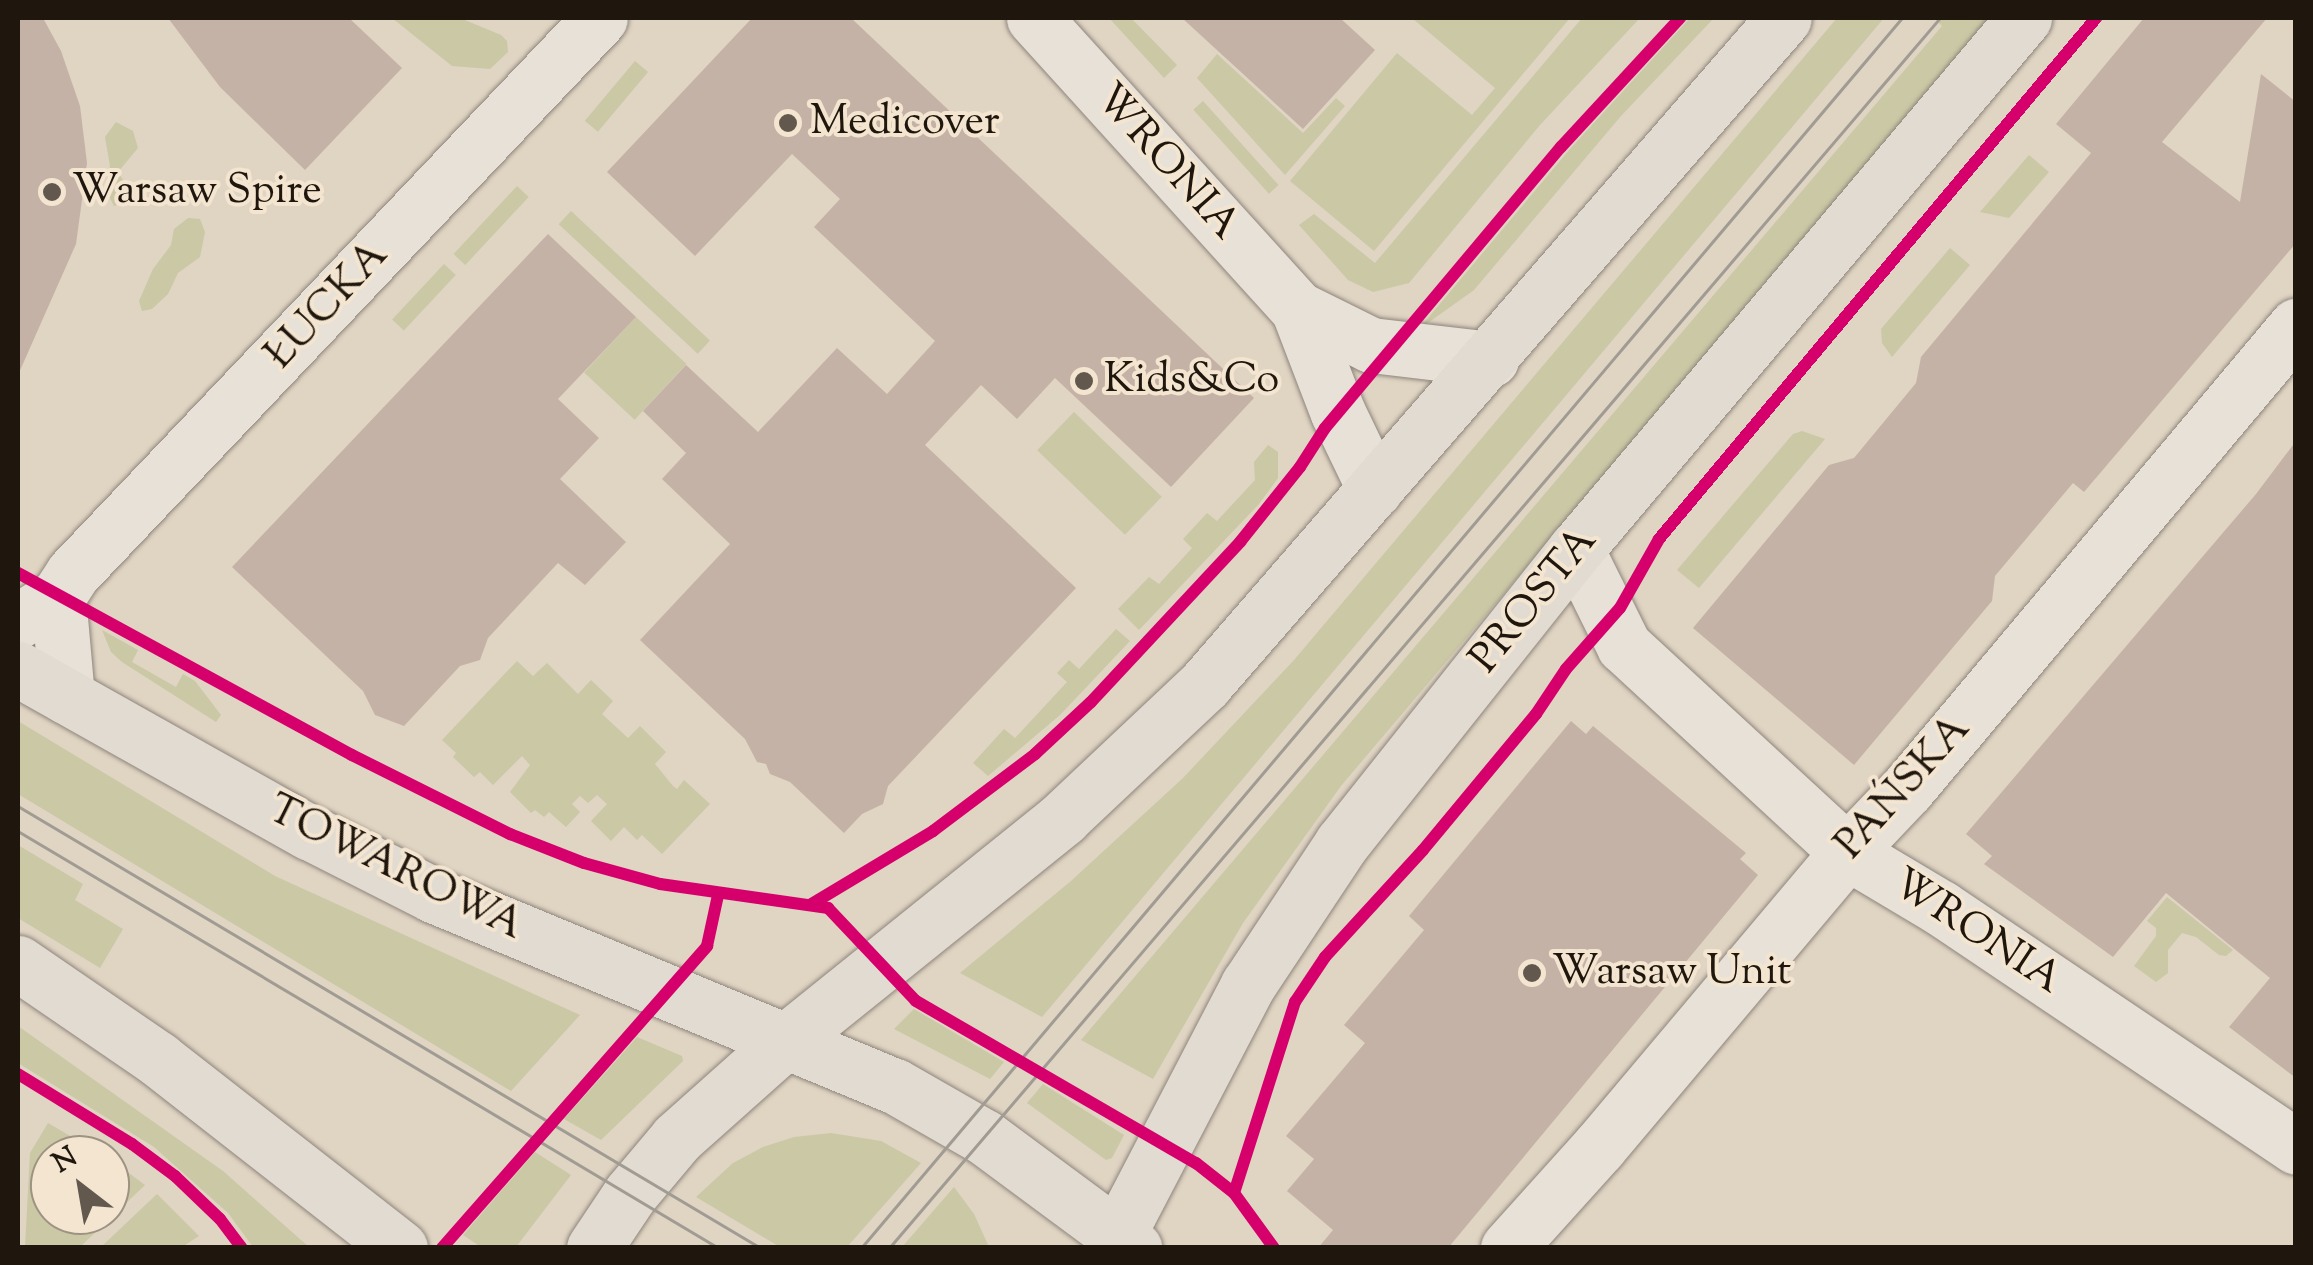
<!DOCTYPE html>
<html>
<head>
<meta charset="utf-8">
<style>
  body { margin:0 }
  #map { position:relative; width:2313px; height:1265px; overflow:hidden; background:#e0d4c3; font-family:"Sorts Mill Goudy",serif }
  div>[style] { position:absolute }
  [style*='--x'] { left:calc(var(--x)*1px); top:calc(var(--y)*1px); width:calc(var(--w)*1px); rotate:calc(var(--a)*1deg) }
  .green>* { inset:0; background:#cbc8a6; transform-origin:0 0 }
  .building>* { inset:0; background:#c5b2a7 }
  .roads { filter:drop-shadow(0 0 2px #8e857b) drop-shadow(0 0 2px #8e857b) }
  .minor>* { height:55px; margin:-27.5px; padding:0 27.5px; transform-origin:27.5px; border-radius:27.5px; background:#e7e1d7 }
  .major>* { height:55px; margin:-27.5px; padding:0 27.5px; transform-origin:27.5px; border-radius:27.5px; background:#e2dbd1 }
  .tram>* { height:2.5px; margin:-1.25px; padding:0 1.25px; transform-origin:1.25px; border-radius:1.25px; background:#a09b93 }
  .cycleway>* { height:12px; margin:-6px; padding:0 6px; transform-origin:6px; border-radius:6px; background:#d6006c }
  .dots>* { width:28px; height:28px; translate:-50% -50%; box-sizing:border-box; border:5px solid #f3e5d0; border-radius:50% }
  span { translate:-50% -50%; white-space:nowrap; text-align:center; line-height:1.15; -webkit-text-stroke:8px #f3e5d0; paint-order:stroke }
  .poi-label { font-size:42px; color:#1f160d }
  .left { translate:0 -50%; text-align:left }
  .street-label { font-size:42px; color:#1f160d }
  .frame { position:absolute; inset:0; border:20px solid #1f160d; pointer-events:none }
  .north { position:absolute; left:30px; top:1135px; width:100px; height:100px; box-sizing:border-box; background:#f3e5d0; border:2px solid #9e9282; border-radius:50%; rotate:329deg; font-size:28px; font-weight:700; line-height:40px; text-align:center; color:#1f160d }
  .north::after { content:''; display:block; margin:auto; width:35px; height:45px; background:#63584d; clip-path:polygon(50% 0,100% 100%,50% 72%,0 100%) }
</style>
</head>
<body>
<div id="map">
  <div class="green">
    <i style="clip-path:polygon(392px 18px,460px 18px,501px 35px,507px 41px,508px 52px,490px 69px,452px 66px)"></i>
    <i style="clip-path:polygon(1109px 18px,1131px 18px,1177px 65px,1164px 78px)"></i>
    <i style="clip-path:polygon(1412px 18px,1570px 18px,1374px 251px,1290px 181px,1397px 53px,1472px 115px,1495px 88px)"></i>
    <i style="clip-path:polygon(1582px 18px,1640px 18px,1540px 125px,1409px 283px,1373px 292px,1348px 280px,1299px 225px,1314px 214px,1375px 263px)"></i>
    <i style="clip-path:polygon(1690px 18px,1714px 18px,1621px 116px,1474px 290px,1418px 330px,1570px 149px)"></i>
    <i style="clip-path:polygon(1837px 18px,1884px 18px,1042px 1017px,960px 973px,1071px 881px,1183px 778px,1294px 660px)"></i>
    <i style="clip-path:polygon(1934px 18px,1991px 18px,1341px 786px,1243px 923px,1153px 1079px,1081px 1040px,1942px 26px)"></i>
    <i style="clip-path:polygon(1217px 54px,1303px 133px,1336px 98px,1345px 106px,1285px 175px,1197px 78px)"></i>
    <i style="left:635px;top:61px;width:17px;height:78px;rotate:40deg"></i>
    <i style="left:1203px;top:101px;width:113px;height:13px;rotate:48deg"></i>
    <i style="clip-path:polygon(116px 122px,133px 131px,138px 148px,118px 172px,128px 188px,127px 202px,114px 206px,106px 190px,110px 166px,105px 137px)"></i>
    <i style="clip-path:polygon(2029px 155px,2049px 172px,2009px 218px,1980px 212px)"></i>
    <i style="left:517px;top:186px;width:16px;height:93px;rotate:43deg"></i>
    <i style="left:571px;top:211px;width:190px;height:18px;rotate:43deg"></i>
    <i style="clip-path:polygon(188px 218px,200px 219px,205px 232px,200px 257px,178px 273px,168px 294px,152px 309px,142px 311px,139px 301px,153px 269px,171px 245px,174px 229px)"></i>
    <i style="clip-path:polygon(1950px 248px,1970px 265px,1892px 357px,1882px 343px,1881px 329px)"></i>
    <i style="left:444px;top:264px;width:16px;height:76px;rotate:43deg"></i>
    <i style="left:636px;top:317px;width:69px;height:76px;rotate:43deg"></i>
    <i style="left:1074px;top:412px;width:122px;height:53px;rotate:44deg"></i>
    <i style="clip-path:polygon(1802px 431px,1825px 439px,1699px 588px,1677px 570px,1793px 434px)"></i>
    <i style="clip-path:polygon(1268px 445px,1278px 452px,1278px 478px,1259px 504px,1139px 630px,1118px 609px,1149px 577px,1159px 584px,1192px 548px,1183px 539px,1207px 513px,1217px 521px,1255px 480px,1254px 462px)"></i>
    <i style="clip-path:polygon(1116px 629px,1130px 641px,1060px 715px,988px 776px,973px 763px,1004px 729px,1015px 738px,1067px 682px,1057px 673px,1069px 660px,1079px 669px)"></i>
    <i style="clip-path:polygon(102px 630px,138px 650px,132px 662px,176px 687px,183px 674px,195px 681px,221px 715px,216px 722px,122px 662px,111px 652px)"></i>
    <i style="clip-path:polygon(517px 661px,533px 676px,547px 663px,578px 694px,591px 680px,613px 701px,602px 714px,628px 738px,640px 726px,666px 752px,655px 764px,673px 786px,677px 789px,684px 780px,710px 804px,662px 854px,642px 835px,637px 840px,624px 827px,611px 841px,591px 821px,607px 804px,597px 795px,588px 803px,580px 796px,572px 804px,580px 812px,566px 827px,549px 812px,544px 817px,535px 810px,531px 813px,510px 792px,530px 765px,522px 756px,493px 785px,480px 772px,474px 777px,453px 757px,456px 753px,442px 740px)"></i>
    <i style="clip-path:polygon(18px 721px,275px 876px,580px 1015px,511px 1091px,18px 794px)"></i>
    <i style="clip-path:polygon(18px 845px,83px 884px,75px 900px,123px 929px,100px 968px,18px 918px)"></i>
    <i style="clip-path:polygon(2167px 897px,2233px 950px,2226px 956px,2219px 955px,2196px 937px,2182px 933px,2168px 950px,2168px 973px,2156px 982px,2134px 966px,2156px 936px,2156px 928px,2147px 921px)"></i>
    <i style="clip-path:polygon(914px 1009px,1004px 1062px,990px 1079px,894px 1029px)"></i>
    <i style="clip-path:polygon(18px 1026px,223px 1171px,309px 1247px,253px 1247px,228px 1213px,154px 1147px,18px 1063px)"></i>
    <i style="clip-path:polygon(637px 1037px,682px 1056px,683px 1061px,601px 1140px,564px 1119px)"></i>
    <i style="clip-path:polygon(1043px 1084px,1124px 1135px,1112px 1158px,1106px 1160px,1027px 1103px)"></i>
    <i style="clip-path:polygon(48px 1123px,103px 1155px,50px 1155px,50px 1215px,110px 1215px,110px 1159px,145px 1185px,80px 1247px,25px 1247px,30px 1153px)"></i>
    <i style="clip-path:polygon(831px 1133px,881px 1141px,921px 1163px,847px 1247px,780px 1247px,696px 1197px,733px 1163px,763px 1147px,794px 1137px)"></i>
    <i style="clip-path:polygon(535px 1152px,571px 1175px,516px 1247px,481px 1247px,463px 1235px)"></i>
    <i style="clip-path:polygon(954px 1187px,974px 1214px,989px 1247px,902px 1247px)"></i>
    <i style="clip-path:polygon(157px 1194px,199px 1236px,182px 1247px,101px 1247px)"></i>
  </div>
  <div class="building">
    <i style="clip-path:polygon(18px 18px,43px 18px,61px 51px,80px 106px,87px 163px,76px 244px,18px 375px)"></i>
    <i style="clip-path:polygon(168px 18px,349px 18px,402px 68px,305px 170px,220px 87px)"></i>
    <i style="clip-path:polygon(752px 18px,851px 18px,1254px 398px,1171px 487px,1055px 378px,1017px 419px,981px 385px,925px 445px,1076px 588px,888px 786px,883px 804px,862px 814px,844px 833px,790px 782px,770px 774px,766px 764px,757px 762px,745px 739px,640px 640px,730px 544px,662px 479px,686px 453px,643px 411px,686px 365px,758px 432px,837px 348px,887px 394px,935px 341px,814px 227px,840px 199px,792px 154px,695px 256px,607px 172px)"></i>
    <i style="clip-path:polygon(1182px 18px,1340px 18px,1375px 50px,1303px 129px)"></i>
    <i style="clip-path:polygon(2144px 18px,2267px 18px,2162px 142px,2240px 202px,2261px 74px,2296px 102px,2296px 243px,2084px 492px,2073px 483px,1995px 576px,1992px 601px,1854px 765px,1693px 628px,1829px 465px,1854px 458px,1916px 383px,1921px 357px,2091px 153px,2056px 124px)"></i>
    <i style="clip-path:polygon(548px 234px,636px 317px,558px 399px,599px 438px,560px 479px,626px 542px,585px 585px,558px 563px,488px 638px,480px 660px,460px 666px,404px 726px,375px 715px,363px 691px,232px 567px)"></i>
    <i style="clip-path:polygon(2296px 441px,2296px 1078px,2229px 1027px,2270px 978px,2166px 893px,2113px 957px,1984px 864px,1992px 856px,1966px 834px,2256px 494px)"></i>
    <i style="clip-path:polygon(1571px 721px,1586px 734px,1593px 726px,1746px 853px,1740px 859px,1758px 875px,1448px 1248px,1318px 1248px,1333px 1230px,1287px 1191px,1314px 1159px,1286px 1136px,1365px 1043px,1344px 1025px,1424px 930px,1409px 916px)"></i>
  </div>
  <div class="roads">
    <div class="minor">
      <i style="--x:1034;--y:18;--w:393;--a:47.8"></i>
      <i style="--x:1298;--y:309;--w:81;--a:26.3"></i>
      <i style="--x:1371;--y:345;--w:121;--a:6.7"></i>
      <i style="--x:1298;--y:309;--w:111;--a:69"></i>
      <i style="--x:1338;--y:413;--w:85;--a:64.3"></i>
      <i style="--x:1576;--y:549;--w:108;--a:63.7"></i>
      <i style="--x:1624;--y:646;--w:304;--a:42.7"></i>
      <i style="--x:1847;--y:852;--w:109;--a:30.8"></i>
      <i style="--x:1941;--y:908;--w:428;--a:33.9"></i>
      <i style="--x:58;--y:596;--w:101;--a:84.9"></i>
      <i style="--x:18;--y:621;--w:47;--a:-32"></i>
      <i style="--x:58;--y:596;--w:27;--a:-57"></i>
      <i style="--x:73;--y:573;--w:765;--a:-46.48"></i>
      <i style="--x:1508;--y:1248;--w:136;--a:-48"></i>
      <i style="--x:1599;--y:1147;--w:385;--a:-49.9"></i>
      <i style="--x:1847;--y:852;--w:87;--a:-46.4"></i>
      <i style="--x:1907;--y:789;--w:605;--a:-49.96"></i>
    </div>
    <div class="major">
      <i style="--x:18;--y:669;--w:334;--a:29.3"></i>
      <i style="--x:309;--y:832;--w:139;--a:26.9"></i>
      <i style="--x:433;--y:895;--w:500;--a:22.5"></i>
      <i style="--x:895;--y:1086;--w:103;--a:29.8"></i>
      <i style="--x:984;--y:1137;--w:187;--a:36.5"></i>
      <i style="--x:18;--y:963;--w:170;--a:34.4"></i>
      <i style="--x:158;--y:1059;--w:307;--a:38"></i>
      <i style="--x:594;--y:1248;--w:65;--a:-56.3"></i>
      <i style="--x:630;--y:1194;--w:73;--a:-50"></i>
      <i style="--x:677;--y:1138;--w:146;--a:-41.7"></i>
      <i style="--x:786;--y:1041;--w:356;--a:-38.8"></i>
      <i style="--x:1063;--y:818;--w:195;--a:-43.3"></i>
      <i style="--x:1205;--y:684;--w:882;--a:-49"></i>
      <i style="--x:1111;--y:1248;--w:297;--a:-62.5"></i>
      <i style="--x:1248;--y:985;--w:170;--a:-56.5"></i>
      <i style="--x:1342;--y:843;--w:376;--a:-51.5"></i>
      <i style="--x:1576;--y:549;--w:695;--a:-49.85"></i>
    </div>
  </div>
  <div class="tram">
    <i style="--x:18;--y:806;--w:865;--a:30.75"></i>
    <i style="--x:18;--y:831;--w:816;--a:30.75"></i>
    <i style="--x:861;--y:1248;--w:1611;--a:-49.76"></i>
    <i style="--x:889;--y:1248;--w:1618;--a:-49.49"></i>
  </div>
  <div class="cycleway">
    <i style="--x:18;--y:573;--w:380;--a:28.6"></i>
    <i style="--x:352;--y:755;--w:177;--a:26.6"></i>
    <i style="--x:510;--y:834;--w:79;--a:21.4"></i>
    <i style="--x:584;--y:863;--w:79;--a:15.4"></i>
    <i style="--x:660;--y:884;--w:170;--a:8.1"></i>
    <i style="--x:828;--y:908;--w:128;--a:46.6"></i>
    <i style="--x:916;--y:1001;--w:323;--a:30.1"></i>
    <i style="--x:1196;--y:1163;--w:48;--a:38.3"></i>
    <i style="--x:1234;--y:1193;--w:68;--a:54"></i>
    <i style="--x:810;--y:905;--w:144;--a:-31"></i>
    <i style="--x:933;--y:831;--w:128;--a:-37"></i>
    <i style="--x:1035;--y:754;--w:76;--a:-42.9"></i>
    <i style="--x:1091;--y:702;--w:219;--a:-47"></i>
    <i style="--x:1240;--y:542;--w:96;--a:-51.3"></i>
    <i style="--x:1300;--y:467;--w:46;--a:-57.3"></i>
    <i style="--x:1325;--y:428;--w:367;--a:-50"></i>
    <i style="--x:1561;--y:147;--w:176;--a:-47.3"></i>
    <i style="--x:18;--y:1074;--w:134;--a:31.6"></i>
    <i style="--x:132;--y:1144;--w:54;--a:36.7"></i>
    <i style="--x:175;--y:1176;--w:62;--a:43.7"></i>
    <i style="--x:220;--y:1219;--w:36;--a:53"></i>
    <i style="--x:1234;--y:1193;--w:201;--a:-72.3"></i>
    <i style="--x:1295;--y:1002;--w:54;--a:-56.3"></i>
    <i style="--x:1325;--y:957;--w:145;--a:-47.5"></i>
    <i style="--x:1423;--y:850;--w:177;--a:-50.3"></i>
    <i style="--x:1536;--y:714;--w:54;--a:-56.3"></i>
    <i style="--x:1566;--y:669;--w:81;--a:-48.5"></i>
    <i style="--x:1620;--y:608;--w:79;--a:-60.5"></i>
    <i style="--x:1659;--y:539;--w:680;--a:-50.01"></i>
    <i style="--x:442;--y:1248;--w:402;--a:-48.7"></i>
    <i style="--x:707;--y:946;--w:52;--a:-77.8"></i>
  </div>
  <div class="dots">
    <i style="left:788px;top:123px;background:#63584d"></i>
    <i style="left:52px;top:192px;background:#63584d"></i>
    <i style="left:1084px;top:381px;background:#63584d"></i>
    <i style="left:1532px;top:973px;background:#63584d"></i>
  </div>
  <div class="poi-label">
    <span class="left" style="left:810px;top:123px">Medicover</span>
    <span class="left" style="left:72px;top:192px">Warsaw Spire</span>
    <span class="left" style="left:1104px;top:381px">Kids&amp;Co</span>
    <span class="left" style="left:1552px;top:973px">Warsaw Unit</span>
  </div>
  <div class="street-label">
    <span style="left:1166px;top:163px;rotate:48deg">WRONIA</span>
    <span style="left:328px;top:306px;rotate:-47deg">ŁUCKA</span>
    <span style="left:1535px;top:601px;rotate:-51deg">PROSTA</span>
    <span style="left:1904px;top:788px;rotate:-48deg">PAŃSKA</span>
    <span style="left:395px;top:869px;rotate:26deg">TOWAROWA</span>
    <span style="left:1976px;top:933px;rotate:33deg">WRONIA</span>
  </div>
  <div class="frame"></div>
  <div class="north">N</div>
</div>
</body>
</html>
